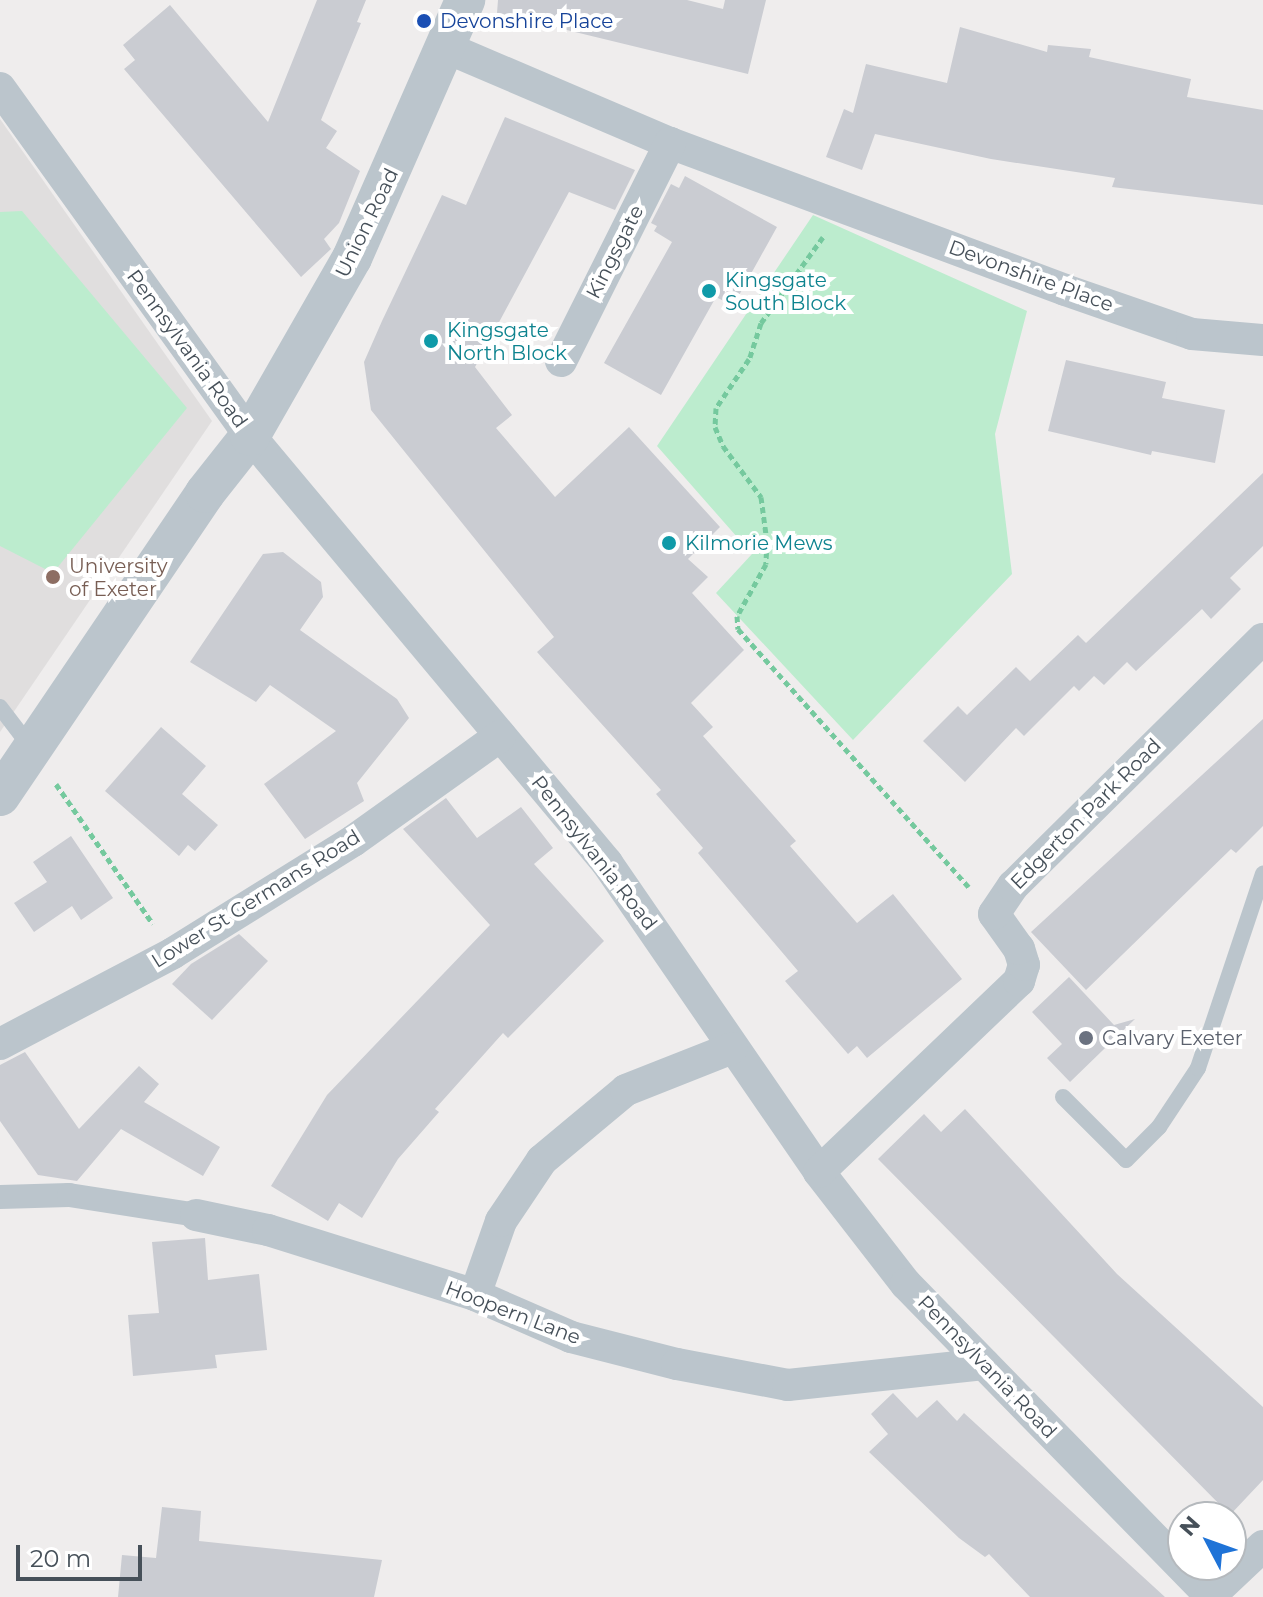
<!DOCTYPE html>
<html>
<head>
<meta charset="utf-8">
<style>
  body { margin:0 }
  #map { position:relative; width:1263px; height:1597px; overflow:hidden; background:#efeded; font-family:Montserrat,sans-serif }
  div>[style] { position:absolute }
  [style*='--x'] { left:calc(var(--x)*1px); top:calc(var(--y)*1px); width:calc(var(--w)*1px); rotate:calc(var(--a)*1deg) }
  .education>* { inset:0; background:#e0dede }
  .green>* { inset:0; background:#bcecce }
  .building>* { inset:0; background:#caccd2 }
  .path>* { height:5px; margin-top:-2.5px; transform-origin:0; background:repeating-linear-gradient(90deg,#75c99e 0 6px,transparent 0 10px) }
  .service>* { height:16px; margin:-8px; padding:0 8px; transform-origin:8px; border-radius:8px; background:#bbc5cc }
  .pedestrian>* { height:24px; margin:-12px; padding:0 12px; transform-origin:12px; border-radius:12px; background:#bbc5cc }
  .minor>* { height:32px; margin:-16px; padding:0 16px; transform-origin:16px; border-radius:16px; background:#bbc5cc }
  .tertiary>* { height:40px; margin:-20px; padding:0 20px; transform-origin:20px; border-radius:20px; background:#bbc5cc }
  .dots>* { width:22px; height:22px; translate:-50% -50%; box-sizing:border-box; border:4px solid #fff; border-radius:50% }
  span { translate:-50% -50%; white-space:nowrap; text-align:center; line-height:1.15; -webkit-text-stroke:8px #fff; paint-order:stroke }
  .transit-label { font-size:20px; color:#164399 }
  .left { translate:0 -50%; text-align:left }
  .street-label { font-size:20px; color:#465059 }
  .culture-label { font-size:20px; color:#0d838f }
  .education-label { font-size:20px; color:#785e54 }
  .worship-label { font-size:20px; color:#5b616d }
  .north { position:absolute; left:1167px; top:1501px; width:80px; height:80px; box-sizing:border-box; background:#fff; border:2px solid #b5b9bd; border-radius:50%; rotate:311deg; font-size:22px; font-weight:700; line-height:32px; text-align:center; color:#465059 }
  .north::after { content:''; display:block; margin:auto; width:28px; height:36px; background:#1f73d7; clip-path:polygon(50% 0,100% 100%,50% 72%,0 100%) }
  .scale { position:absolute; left:16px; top:1545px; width:126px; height:36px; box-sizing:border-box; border:4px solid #465059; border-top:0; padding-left:10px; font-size:24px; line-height:28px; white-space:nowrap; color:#465059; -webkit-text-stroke:6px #fff; paint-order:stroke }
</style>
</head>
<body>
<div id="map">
  <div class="education">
    <i style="clip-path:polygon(0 119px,212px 421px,0 732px)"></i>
  </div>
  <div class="green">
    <i style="clip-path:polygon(22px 211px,187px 408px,53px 573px,0 546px,0 212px)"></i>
    <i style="clip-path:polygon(813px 215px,1027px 311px,995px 434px,1012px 574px,853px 740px,716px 593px,752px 554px,657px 446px)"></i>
  </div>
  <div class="building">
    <i style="clip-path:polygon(317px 0,366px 0,357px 22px,361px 23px,321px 120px,337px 131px,326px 148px,360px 171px,339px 223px,324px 239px,331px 249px,301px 277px,124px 69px,135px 60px,123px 45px,170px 5px,268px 122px)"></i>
    <i style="clip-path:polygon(498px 0,687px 0,723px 9px,725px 0,766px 0,748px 74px,497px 13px)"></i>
    <i style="clip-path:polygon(960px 27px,1047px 52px,1048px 45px,1091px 49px,1089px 57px,1191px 79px,1187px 97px,1263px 110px,1263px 205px,1112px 187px,1115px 178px,991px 159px,875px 134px,862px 170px,826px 157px,844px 109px,853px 113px,866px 64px,947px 83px)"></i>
    <i style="clip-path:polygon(505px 117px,635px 170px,615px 210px,569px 192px,475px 367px,512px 415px,496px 428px,555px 497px,629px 427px,720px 527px,688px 559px,708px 577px,692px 593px,744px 650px,691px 703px,713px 727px,703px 736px,796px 841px,790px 846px,857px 923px,893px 894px,962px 979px,867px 1058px,857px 1046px,848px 1054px,785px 981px,798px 971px,698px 853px,703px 848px,656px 794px,661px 790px,537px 652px,554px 637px,371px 410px,364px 362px,382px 321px,442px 195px,466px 205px)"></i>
    <i style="clip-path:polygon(685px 176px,777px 227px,733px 306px,716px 297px,661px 395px,604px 363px,672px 242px,654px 231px,657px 226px,651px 223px,671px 184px,679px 188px)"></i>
    <i style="clip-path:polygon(1066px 360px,1166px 382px,1162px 398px,1225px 410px,1215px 463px,1152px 451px,1151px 455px,1048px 431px)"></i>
    <i style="clip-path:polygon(1263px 473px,1263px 546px,1230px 578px,1241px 589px,1211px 619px,1202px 609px,1136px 671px,1127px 662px,1104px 685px,1094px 676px,1079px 691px,1074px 686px,1024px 736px,1016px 728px,965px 782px,923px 741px,958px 706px,967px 715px,1016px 667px,1030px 681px,1078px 635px,1086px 643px)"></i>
    <i style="clip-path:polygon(283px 552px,321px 582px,323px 597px,300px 630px,397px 699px,409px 718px,357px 783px,364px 801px,305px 839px,264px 784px,336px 731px,270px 685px,256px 702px,190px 662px,263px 554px)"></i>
    <i style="clip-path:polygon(1263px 719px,1263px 826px,1236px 853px,1231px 849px,1086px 990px,1031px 932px)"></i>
    <i style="clip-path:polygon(161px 727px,206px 766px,182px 794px,218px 825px,195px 851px,188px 845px,179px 856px,105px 791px)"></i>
    <i style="clip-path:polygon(446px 798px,477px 838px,521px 807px,553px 848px,534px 864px,604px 941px,508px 1038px,503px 1033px,435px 1109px,439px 1112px,398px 1159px,362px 1218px,339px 1203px,328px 1221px,271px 1186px,327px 1095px,490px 925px,403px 829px)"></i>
    <i style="clip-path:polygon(71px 836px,113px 898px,81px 920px,72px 906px,34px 932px,14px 903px,47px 882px,33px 862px)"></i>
    <i style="clip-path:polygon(239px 934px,268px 961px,212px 1020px,172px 984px,191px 964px)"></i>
    <i style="clip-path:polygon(1069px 977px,1114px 1025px,1135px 1019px,1070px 1082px,1047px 1058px,1062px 1044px,1032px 1012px)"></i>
    <i style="clip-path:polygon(25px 1052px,79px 1129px,139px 1066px,159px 1084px,144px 1102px,220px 1147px,203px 1176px,121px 1129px,77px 1181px,38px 1175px,0 1121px,0 1065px)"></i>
    <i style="clip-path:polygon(965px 1109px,1117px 1274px,1263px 1407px,1263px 1480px,1230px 1515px,878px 1159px,924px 1114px,941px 1132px)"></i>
    <i style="clip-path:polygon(205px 1238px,208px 1280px,259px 1274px,267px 1350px,215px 1355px,217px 1368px,133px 1376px,128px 1315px,159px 1313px,152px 1242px)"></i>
    <i style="clip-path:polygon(893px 1393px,917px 1418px,937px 1400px,957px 1421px,964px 1413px,1165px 1597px,1030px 1597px,989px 1554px,985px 1557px,959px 1538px,869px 1452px,888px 1434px,871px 1414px)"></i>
    <i style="clip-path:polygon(162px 1507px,201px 1511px,199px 1541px,382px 1560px,374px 1597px,118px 1597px,122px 1555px,156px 1558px)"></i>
  </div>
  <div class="path">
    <i style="--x:823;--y:237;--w:106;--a:125.8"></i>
    <i style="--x:761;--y:323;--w:38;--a:108"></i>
    <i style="--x:749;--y:359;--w:59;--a:124"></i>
    <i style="--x:716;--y:408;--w:19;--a:93"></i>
    <i style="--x:715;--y:427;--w:21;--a:67"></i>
    <i style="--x:723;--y:446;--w:64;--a:53.3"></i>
    <i style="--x:761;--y:497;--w:45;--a:82.4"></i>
    <i style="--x:767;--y:542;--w:22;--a:93"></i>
    <i style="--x:766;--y:564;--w:60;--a:119.1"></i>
    <i style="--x:737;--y:616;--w:13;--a:86"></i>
    <i style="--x:738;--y:629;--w:346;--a:48.2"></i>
    <i style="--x:56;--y:784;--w:170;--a:55.3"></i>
  </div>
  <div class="service">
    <i style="--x:0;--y:707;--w:53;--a:52.7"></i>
    <i style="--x:1063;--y:1097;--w:89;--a:45"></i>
    <i style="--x:1126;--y:1160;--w:47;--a:-45"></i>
    <i style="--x:1159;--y:1127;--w:71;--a:-56.5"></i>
    <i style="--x:1198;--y:1068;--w:205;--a:-71.5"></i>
  </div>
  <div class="pedestrian">
    <i style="--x:0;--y:1197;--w:69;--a:-1.7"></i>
    <i style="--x:69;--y:1195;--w:129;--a:8.9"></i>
  </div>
  <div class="minor">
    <i style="--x:447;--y:48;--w:242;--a:23.1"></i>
    <i style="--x:670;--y:143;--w:421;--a:20.4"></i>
    <i style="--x:1065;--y:290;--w:134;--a:19.1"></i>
    <i style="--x:1192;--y:334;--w:71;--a:4.8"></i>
    <i style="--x:0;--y:88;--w:428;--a:54.3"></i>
    <i style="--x:250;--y:436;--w:557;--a:50.1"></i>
    <i style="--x:607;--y:863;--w:375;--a:55.5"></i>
    <i style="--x:819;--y:1172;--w:142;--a:52.2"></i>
    <i style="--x:906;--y:1284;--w:437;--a:45.7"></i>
    <i style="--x:561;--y:361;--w:244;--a:-63.4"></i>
    <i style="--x:0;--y:1044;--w:195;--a:-27.7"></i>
    <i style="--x:173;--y:953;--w:212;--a:-31.9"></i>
    <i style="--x:353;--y:841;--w:181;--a:-35.5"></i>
    <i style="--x:819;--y:1172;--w:277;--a:-43.7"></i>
    <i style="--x:1019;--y:981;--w:17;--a:-73"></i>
    <i style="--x:1024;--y:965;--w:17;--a:-107"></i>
    <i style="--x:1019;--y:949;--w:43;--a:-125.5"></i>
    <i style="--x:994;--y:914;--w:34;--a:-56"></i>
    <i style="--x:1013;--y:886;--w:351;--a:-44.7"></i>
    <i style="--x:196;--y:1215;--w:74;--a:11.8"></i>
    <i style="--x:268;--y:1230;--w:217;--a:17.4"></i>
    <i style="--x:475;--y:1295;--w:105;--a:23.6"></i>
    <i style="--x:571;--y:1337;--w:109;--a:14.3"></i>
    <i style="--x:677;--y:1364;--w:113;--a:10.7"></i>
    <i style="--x:788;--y:1385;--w:197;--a:-6.1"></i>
    <i style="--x:475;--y:1295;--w:78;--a:-70.6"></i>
    <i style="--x:501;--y:1221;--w:73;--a:-56.1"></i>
    <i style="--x:542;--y:1160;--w:109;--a:-39.8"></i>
    <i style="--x:626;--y:1090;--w:114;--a:-21.6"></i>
    <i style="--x:1210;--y:1596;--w:73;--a:-43.3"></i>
  </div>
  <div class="tertiary">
    <i style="--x:0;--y:796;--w:366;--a:-55.9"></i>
    <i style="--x:205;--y:493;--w:73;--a:-51.7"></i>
    <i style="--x:250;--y:436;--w:205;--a:-60.2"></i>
    <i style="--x:352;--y:258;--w:282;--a:-66.3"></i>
  </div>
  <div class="dots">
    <i style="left:424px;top:21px;background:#1a4fb4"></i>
    <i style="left:709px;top:291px;background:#0f9aa8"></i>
    <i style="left:431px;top:341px;background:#0f9aa8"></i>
    <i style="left:669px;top:543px;background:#0f9aa8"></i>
    <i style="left:53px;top:577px;background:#8d6e63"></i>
    <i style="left:1086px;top:1038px;background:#6b7280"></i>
  </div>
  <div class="transit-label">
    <span class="left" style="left:440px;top:21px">Devonshire Place</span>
  </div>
  <div class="street-label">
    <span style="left:367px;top:223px;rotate:-64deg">Union Road</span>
    <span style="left:615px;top:252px;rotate:-63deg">Kingsgate</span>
    <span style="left:1031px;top:276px;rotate:20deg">Devonshire Place</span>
    <span style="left:187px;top:349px;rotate:54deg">Pennsylvania Road</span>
    <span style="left:1086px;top:814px;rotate:-45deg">Edgerton Park Road</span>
    <span style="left:594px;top:853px;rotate:52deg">Pennsylvania Road</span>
    <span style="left:256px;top:899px;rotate:-32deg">Lower St Germans Road</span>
    <span style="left:513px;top:1313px;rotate:21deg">Hoopern Lane</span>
    <span style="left:987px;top:1367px;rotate:46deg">Pennsylvania Road</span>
  </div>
  <div class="culture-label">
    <span class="left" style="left:725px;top:292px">Kingsgate<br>South Block</span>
    <span class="left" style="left:447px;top:342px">Kingsgate<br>North Block</span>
    <span class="left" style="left:685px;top:543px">Kilmorie Mews</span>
  </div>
  <div class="education-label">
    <span class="left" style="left:69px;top:578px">University<br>of Exeter</span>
  </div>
  <div class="worship-label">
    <span class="left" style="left:1102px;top:1038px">Calvary Exeter</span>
  </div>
  <div class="north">N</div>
  <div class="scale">20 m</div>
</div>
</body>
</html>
